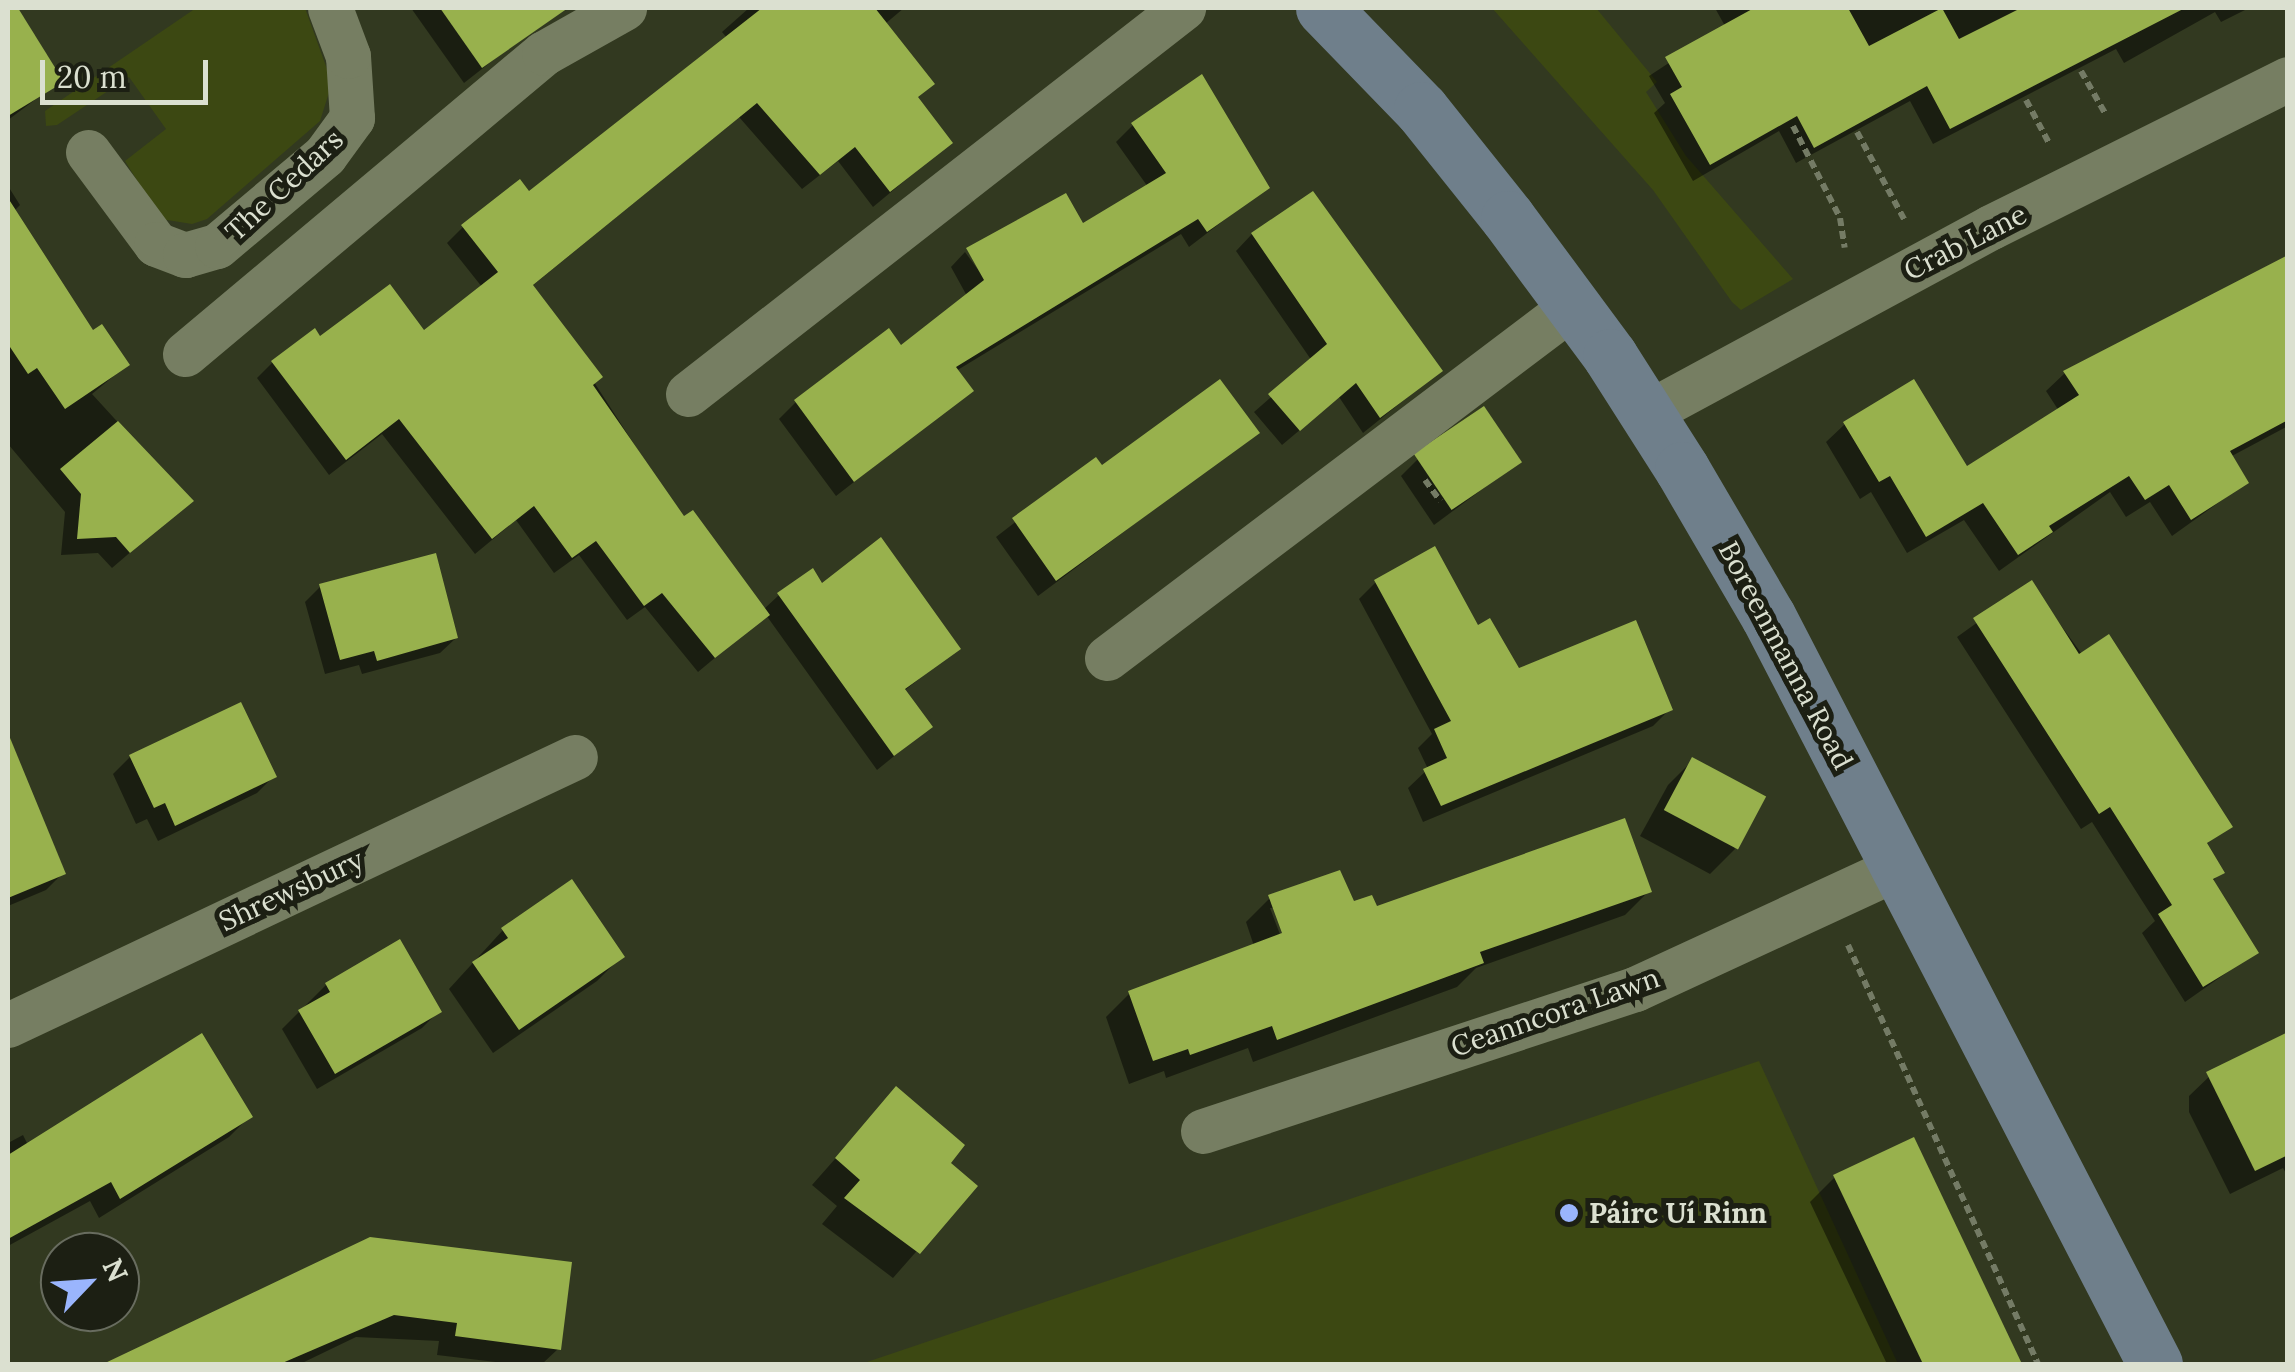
<!DOCTYPE html>
<html>
<head>
<meta charset="utf-8">
<style>
  body { margin:0 }
  #map { position:relative; width:2295px; height:1372px; overflow:hidden; background:#323920; font-family:Lora,serif }
  div>[style] { position:absolute }
  [style*='--x'] { left:calc(var(--x)*1px); top:calc(var(--y)*1px); width:calc(var(--w)*1px); rotate:calc(var(--a)*1deg) }
  .green>* { inset:0; background:#3c4812 }
  .shadow>* { inset:0; background:#0007 }
  .building>* { inset:0; background:#98b14d; transform-origin:0 0 }
  .path>* { height:6px; margin-top:-3px; transform-origin:0; background:repeating-linear-gradient(90deg,#747b65 0 8px,transparent 0 13px) }
  .minor>* { height:45px; margin:-22.5px; padding:0 22.5px; transform-origin:22.5px; border-radius:22.5px; background:#767e62 }
  .secondary>* { height:55px; margin:-27.5px; padding:0 27.5px; transform-origin:27.5px; border-radius:27.5px; background:#6f7f8b }
  .dots>* { width:28px; height:28px; translate:-50% -50%; box-sizing:border-box; border:5px solid #1c1f13; border-radius:50% }
  span { translate:-50% -50%; white-space:nowrap; text-align:center; line-height:1.15; -webkit-text-stroke:10px #1c1f13; paint-order:stroke }
  .street-label { font-size:28px; color:#dbe0d0 }
  .poi-label { font-size:28px; color:#dbe0d0; font-weight:700 }
  .left { translate:0 -50%; text-align:left }
  .frame { position:absolute; inset:0; border:10px solid #dbe0d0; pointer-events:none }
  .north { position:absolute; left:40px; top:1232px; width:100px; height:100px; box-sizing:border-box; background:#1c1f13; border:2px solid #686c5f; border-radius:50%; rotate:65deg; font-size:28px; font-weight:700; line-height:40px; text-align:center; color:#dbe0d0 }
  .north::after { content:''; display:block; margin:auto; width:35px; height:45px; background:#9ab5fd; clip-path:polygon(50% 0,100% 100%,50% 72%,0 100%) }
  .scale { position:absolute; left:40px; top:60px; width:168px; height:45px; box-sizing:border-box; border:5px solid #dbe0d0; border-top:0; padding-left:12px; font-size:30px; line-height:35px; white-space:nowrap; color:#dbe0d0; -webkit-text-stroke:8px #1c1f13; paint-order:stroke }
</style>
</head>
<body>
<div id="map">
  <div class="green">
    <i style="clip-path:polygon(196px 8px,305px 8px,332px 83px,320px 121px,207px 219px,192px 224px,161px 219px,125px 161px,166px 129px,129px 77px,57px 125px,46px 126px,45px 111px)"></i>
    <i style="clip-path:polygon(1492px 8px,1596px 8px,1657px 82px,1646px 92px,1686px 156px,1793px 279px,1741px 310px,1732px 302px,1653px 190px)"></i>
    <i style="clip-path:polygon(1759px 1061px,1898px 1364px,861px 1364px)"></i>
  </div>
  <div class="shadow">
    <i style="clip-path:polygon(8px 8px,16px 8px,60px 81px,8px 120px)"></i>
    <i style="clip-path:polygon(411px 8px,531px 8px,542px 22px,464px 83px)"></i>
    <i style="clip-path:polygon(749px 8px,904px 8px,885px 24px,916px 99px,950px 143px,873px 207px,838px 161px,802px 189px,739px 117px,532px 286px,683px 520px,763px 610px,779px 595px,822px 586px,958px 648px,904px 691px,930px 727px,877px 770px,766px 615px,698px 672px,645px 607px,627px 620px,579px 555px,554px 573px,516px 520px,475px 554px,382px 434px,329px 475px,257px 378px,273px 362px,320px 339px,424px 333px,482px 287px,447px 243px,463px 227px,529px 195px,727px 38px,722px 32px)"></i>
    <i style="clip-path:polygon(1715px 8px,1790px 8px,1801px 28px,1839px 8px,2249px 8px,2221px 22px,2215px 12px,2124px 63px,2116px 49px,1933px 144px,1910px 101px,1796px 163px,1779px 131px,1693px 181px,1654px 113px,1665px 103px,1649px 76px,1725px 26px)"></i>
    <i style="clip-path:polygon(1133px 125px,1266px 188px,1189px 247px,1181px 234px,956px 371px,971px 391px,836px 496px,779px 419px,796px 402px,900px 348px,967px 296px,951px 267px,965px 252px,992px 289px,967px 250px,1065px 196px,1083px 226px,1148px 187px,1116px 142px)"></i>
    <i style="clip-path:polygon(8px 186px,20px 205px,13px 212px,93px 334px,127px 365px,92px 394px,190px 501px,112px 568px,98px 553px,61px 555px,65px 512px,8px 444px)"></i>
    <i style="clip-path:polygon(1252px 234px,1440px 371px,1363px 433px,1339px 397px,1282px 445px,1254px 412px,1312px 361px,1236px 251px)"></i>
    <i style="clip-path:polygon(2288px 258px,2288px 426px,2230px 457px,2246px 483px,2172px 536px,2150px 502px,2126px 517px,2110px 492px,1999px 571px,1964px 520px,1907px 553px,1871px 492px,1860px 499px,1826px 442px,1845px 424px,1966px 470px,2059px 411px,2046px 391px,2065px 373px)"></i>
    <i style="clip-path:polygon(1256px 433px,1038px 596px,996px 537px,1095px 461px,1101px 469px)"></i>
    <i style="clip-path:polygon(1418px 459px,1519px 462px,1434px 525px,1401px 476px)"></i>
    <i style="clip-path:polygon(1376px 582px,1477px 629px,1518px 671px,1670px 709px,1653px 726px,1423px 822px,1408px 788px,1428px 769px,1418px 748px,1432px 734px,1359px 599px)"></i>
    <i style="clip-path:polygon(2031px 584px,2214px 836px,2205px 846px,2221px 872px,2212px 882px,2256px 952px,2185px 1002px,2142px 933px,2155px 921px,2092px 822px,2081px 829px,1957px 637px)"></i>
    <i style="clip-path:polygon(321px 586px,456px 638px,440px 653px,362px 674px,359px 665px,325px 674px,305px 602px)"></i>
    <i style="clip-path:polygon(130px 757px,274px 776px,257px 793px,158px 841px,147px 819px,136px 824px,113px 774px)"></i>
    <i style="clip-path:polygon(1693px 760px,1735px 849px,1710px 874px,1640px 836px,1668px 785px)"></i>
    <i style="clip-path:polygon(32px 795px,63px 873px,46px 890px,8px 906px,8px 805px)"></i>
    <i style="clip-path:polygon(evenodd,1649px 891px,1625px 915px,1476px 968px,1457px 987px,1253px 1062px,1248px 1048px,1166px 1078px,1164px 1071px,1129px 1084px,1106px 1017px,1130px 993px,1254px 946px,1246px 922px,1270px 898px,1375px 909px,1649px 891px,1270px 908px,1276px 908px,1289px 944px,1284px 945px,1270px 908px)"></i>
    <i style="clip-path:polygon(503px 930px,622px 956px,597px 981px,493px 1053px,449px 989px)"></i>
    <i style="clip-path:polygon(326px 985px,439px 1011px,422px 1028px,317px 1089px,282px 1029px)"></i>
    <i style="clip-path:polygon(2288px 1035px,2288px 1177px,2283px 1168px,2230px 1194px,2189px 1112px,2189px 1096px,2215px 1071px)"></i>
    <i style="clip-path:polygon(896px 1090px,947px 1163px,974px 1186px,893px 1278px,822px 1224px,837px 1206px,812px 1185px)"></i>
    <i style="clip-path:polygon(250px 1116px,229px 1137px,99px 1218px,90px 1201px,8px 1246px,8px 1143px,23px 1135px,28px 1145px)"></i>
    <i style="clip-path:polygon(1912px 1140px,2020px 1364px,1887px 1364px,1810px 1202px,1835px 1177px)"></i>
    <i style="clip-path:polygon(370px 1239px,558px 1349px,542px 1364px,512px 1364px,437px 1355px,439px 1341px,356px 1337px,300px 1364px,108px 1364px)"></i>
  </div>
  <div class="building">
    <i style="clip-path:polygon(8px 8px,18px 8px,64px 82px,8px 116px)"></i>
    <i style="clip-path:polygon(440px 8px,568px 8px,482px 68px)"></i>
    <i style="clip-path:polygon(762px 8px,875px 8px,935px 84px,918px 97px,953px 143px,890px 192px,855px 147px,820px 175px,757px 103px,533px 285px,603px 377px,593px 385px,684px 516px,693px 510px,770px 615px,715px 658px,662px 593px,644px 606px,596px 541px,572px 558px,534px 506px,492px 539px,399px 419px,346px 460px,271px 361px,315px 328px,320px 336px,390px 284px,424px 330px,498px 272px,461px 225px,520px 179px,529px 191px)"></i>
    <i style="clip-path:polygon(1754px 8px,1848px 8px,1869px 46px,1942px 8px,1959px 39px,2021px 8px,2185px 8px,1950px 129px,1927px 86px,1814px 148px,1797px 116px,1710px 165px,1670px 94px,1682px 87px,1665px 57px)"></i>
    <i style="clip-path:polygon(1202px 74px,1270px 188px,1207px 232px,1198px 219px,956px 367px,974px 391px,854px 482px,794px 400px,889px 328px,901px 345px,984px 280px,966px 248px,1066px 193px,1083px 223px,1166px 173px,1131px 123px)"></i>
    <i style="clip-path:polygon(1313px 191px,1443px 371px,1380px 418px,1356px 383px,1300px 431px,1268px 394px,1327px 344px,1251px 233px)"></i>
    <i style="clip-path:polygon(8px 198px,93px 330px,102px 324px,130px 365px,65px 409px,37px 368px,28px 374px,8px 344px)"></i>
    <i style="clip-path:polygon(2288px 255px,2288px 420px,2230px 451px,2249px 483px,2191px 520px,2169px 485px,2145px 500px,2129px 476px,2049px 526px,2053px 532px,2018px 555px,1983px 503px,1926px 537px,1890px 476px,1879px 482px,1843px 422px,1914px 379px,1967px 466px,2079px 395px,2063px 371px)"></i>
    <i style="clip-path:polygon(1220px 379px,1260px 433px,1056px 581px,1012px 518px,1096px 457px,1102px 465px)"></i>
    <i style="left:1484px;top:406px;width:68px;height:85px;rotate:56deg"></i>
    <i style="clip-path:polygon(118px 421px,194px 501px,130px 553px,116px 537px,77px 539px,81px 494px,60px 469px)"></i>
    <i style="clip-path:polygon(881px 537px,961px 649px,905px 689px,933px 727px,894px 756px,777px 593px,813px 568px,822px 583px)"></i>
    <i style="clip-path:polygon(1435px 546px,1478px 625px,1490px 618px,1519px 668px,1636px 620px,1673px 710px,1441px 806px,1423px 769px,1447px 758px,1434px 729px,1451px 721px,1374px 580px)"></i>
    <i style="clip-path:polygon(436px 553px,458px 638px,377px 661px,374px 651px,340px 660px,319px 584px)"></i>
    <i style="clip-path:polygon(2032px 580px,2079px 654px,2109px 634px,2233px 827px,2207px 843px,2225px 873px,2213px 879px,2259px 953px,2203px 987px,2158px 914px,2172px 905px,2110px 807px,2099px 814px,1973px 618px)"></i>
    <i style="clip-path:polygon(241px 702px,277px 777px,175px 826px,165px 803px,154px 808px,129px 755px)"></i>
    <i style="clip-path:polygon(8px 733px,66px 874px,8px 898px)"></i>
    <i style="left:1692px;top:757px;width:84px;height:60px;rotate:28deg"></i>
    <i style="clip-path:polygon(1625px 818px,1652px 892px,1480px 952px,1484px 963px,1277px 1040px,1272px 1026px,1190px 1055px,1188px 1049px,1153px 1061px,1128px 991px,1282px 933px,1268px 895px,1340px 870px,1354px 901px,1372px 895px,1377px 906px)"></i>
    <i style="clip-path:polygon(572px 879px,625px 957px,519px 1030px,472px 962px,508px 938px,501px 928px)"></i>
    <i style="clip-path:polygon(400px 939px,442px 1012px,335px 1074px,298px 1010px,330px 992px,325px 983px)"></i>
    <i style="clip-path:polygon(2288px 1032px,2288px 1155px,2255px 1171px,2206px 1072px)"></i>
    <i style="clip-path:polygon(202px 1033px,253px 1117px,120px 1199px,111px 1182px,8px 1239px,8px 1155px)"></i>
    <i style="clip-path:polygon(896px 1086px,965px 1145px,951px 1163px,978px 1186px,920px 1254px,844px 1198px,860px 1180px,835px 1158px)"></i>
    <i style="clip-path:polygon(1914px 1137px,2022px 1364px,1923px 1364px,1833px 1175px)"></i>
    <i style="clip-path:polygon(370px 1237px,572px 1262px,561px 1350px,455px 1336px,457px 1323px,394px 1315px,280px 1364px,103px 1364px)"></i>
  </div>
  <div class="path">
    <i style="--x:2081;--y:71;--w:48;--a:60.3"></i>
    <i style="--x:2026;--y:100;--w:49;--a:61.9"></i>
    <i style="--x:1793;--y:126;--w:103;--a:62.9"></i>
    <i style="--x:1840;--y:218;--w:30;--a:81"></i>
    <i style="--x:1857;--y:132;--w:99;--a:61.6"></i>
    <i style="--x:1425;--y:480;--w:26;--a:54"></i>
    <i style="--x:1848;--y:945;--w:460;--a:65.6"></i>
  </div>
  <div class="minor">
    <i style="--x:88;--y:152;--w:114;--a:53.5"></i>
    <i style="--x:156;--y:244;--w:31;--a:21"></i>
    <i style="--x:185;--y:255;--w:33;--a:-16"></i>
    <i style="--x:217;--y:246;--w:141;--a:-40.1"></i>
    <i style="--x:325;--y:155;--w:46;--a:-53.9"></i>
    <i style="--x:352;--y:118;--w:62;--a:-93.7"></i>
    <i style="--x:348;--y:56;--w:51;--a:-110.6"></i>
    <i style="--x:185;--y:354;--w:468;--a:-40"></i>
    <i style="--x:544;--y:53;--w:92;--a:-29.4"></i>
    <i style="--x:688;--y:394;--w:628;--a:-37.95"></i>
    <i style="--x:1647;--y:413;--w:391;--a:-28.4"></i>
    <i style="--x:1991;--y:227;--w:332;--a:-26.5"></i>
    <i style="--x:1107;--y:658;--w:585;--a:-37.09"></i>
    <i style="--x:8;--y:1025;--w:627;--a:-25.3"></i>
    <i style="--x:1203;--y:1131;--w:455;--a:-18.2"></i>
    <i style="--x:1635;--y:989;--w:289;--a:-24.8"></i>
  </div>
  <div class="secondary">
    <i style="--x:1323;--y:8;--w:141;--a:45.9"></i>
    <i style="--x:1421;--y:109;--w:139;--a:51.4"></i>
    <i style="--x:1508;--y:218;--w:172;--a:53.5"></i>
    <i style="--x:1610;--y:356;--w:134;--a:57.5"></i>
    <i style="--x:1682;--y:469;--w:170;--a:59.7"></i>
    <i style="--x:1768;--y:616;--w:842;--a:62.64"></i>
  </div>
  <div class="dots">
    <i style="left:1569px;top:1213px;background:#9ab5fd"></i>
  </div>
  <div class="street-label">
    <span style="left:284px;top:185px;rotate:-43deg">The Cedars</span>
    <span style="left:1965px;top:242px;rotate:-27deg">Crab Lane</span>
    <span style="left:1786px;top:655px;rotate:62deg">Boreenmanna Road</span>
    <span style="left:291px;top:890px;rotate:-25deg">Shrewsbury</span>
    <span style="left:1555px;top:1012px;rotate:-19deg">Ceanncora Lawn</span>
  </div>
  <div class="poi-label">
    <span class="left" style="left:1589px;top:1213px">Páirc Uí Rinn</span>
  </div>
  <div class="frame"></div>
  <div class="north">N</div>
  <div class="scale">20 m</div>
</div>
</body>
</html>
